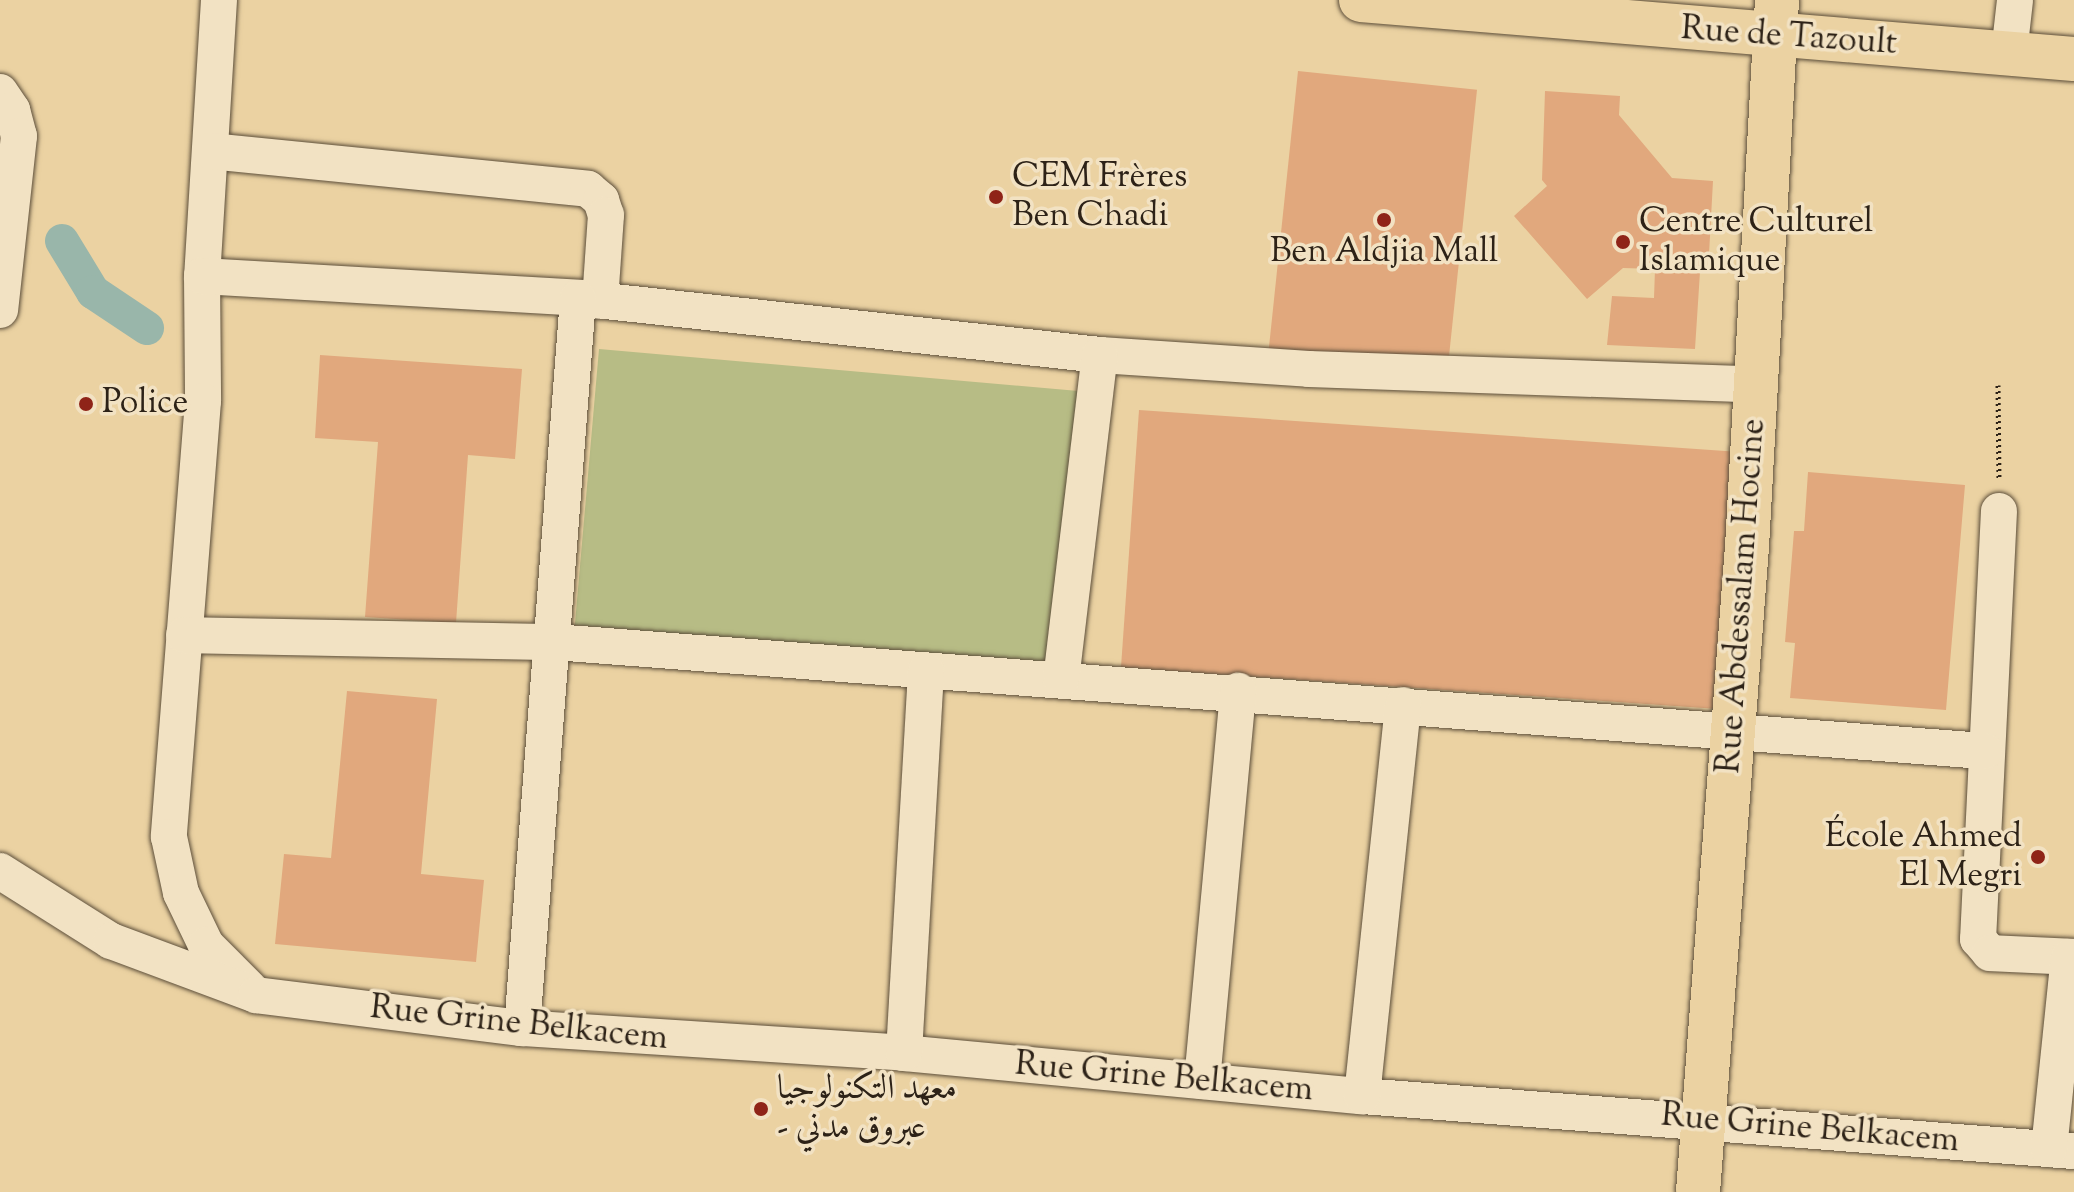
<!DOCTYPE html>
<html>
<head>
<meta charset="utf-8">
<style>
  body { margin:0 }
  #map { position:relative; width:2074px; height:1192px; overflow:hidden; background:#ebd2a2; font-family:"Sorts Mill Goudy",Amiri,serif }
  div>[style] { position:absolute }
  [style*='--x'] { left:calc(var(--x)*1px); top:calc(var(--y)*1px); width:calc(var(--w)*1px); rotate:calc(var(--a)*1deg) }
  .green>* { inset:0; background:#b7bc85; transform-origin:0 0 }
  .canal>* { height:34px; margin:-17px; padding:0 17px; transform-origin:17px; border-radius:17px; background:#99b6aa }
  .building>* { inset:0; background:#e1a87d; transform-origin:0 0 }
  .path>* { height:5px; margin-top:-2.5px; transform-origin:0; background:repeating-linear-gradient(90deg,#2d2217 0 2px,transparent 0 6px) }
  .roads { filter:drop-shadow(0 0 2px #5c4e3a) drop-shadow(0 0 2px #5c4e3a) }
  .minor>* { height:36px; margin:-18px; padding:0 18px; transform-origin:18px; border-radius:18px; background:#f2e2c3 }
  .major>* { height:44px; margin:-22px; padding:0 22px; transform-origin:22px; border-radius:22px; background:#ebd2a2 }
  .dots>* { width:22px; height:22px; translate:-50% -50%; box-sizing:border-box; border:4px solid #f2e2c3; border-radius:50% }
  span { translate:-50% -50%; white-space:nowrap; text-align:center; line-height:1.15; -webkit-text-stroke:7px #f2e2c3; paint-order:stroke }
  .street-label { font-size:34px; color:#2d2217 }
  .poi-label { font-size:34px; color:#2d2217 }
  .left { translate:0 -50%; text-align:left }
  .right { translate:-100% -50%; text-align:right }
</style>
</head>
<body>
<div id="map">
  <div class="green">
    <i style="left:599px;top:349px;width:484px;height:277px;rotate:5deg"></i>
  </div>
  <div class="canal">
    <i style="--x:62;--y:241;--w:60;--a:58.7"></i>
    <i style="--x:93;--y:292;--w:65;--a:33.7"></i>
  </div>
  <div class="building">
    <i style="left:1298px;top:71px;width:180px;height:280px;rotate:6deg"></i>
    <i style="clip-path:polygon(1545px 91px,1620px 96px,1619px 115px,1672px 178px,1713px 181px,1708px 273px,1700px 272px,1695px 349px,1607px 345px,1612px 296px,1654px 298px,1655px 269px,1623px 268px,1587px 299px,1514px 216px,1547px 186px,1542px 180px)"></i>
    <i style="clip-path:polygon(320px 355px,522px 369px,515px 459px,468px 455px,456px 623px,365px 617px,378px 442px,315px 438px)"></i>
    <i style="left:1139px;top:410px;width:602px;height:258px;rotate:4deg"></i>
    <i style="clip-path:polygon(1808px 472px,1965px 485px,1946px 710px,1790px 698px,1795px 643px,1785px 642px,1794px 531px,1804px 531px)"></i>
    <i style="clip-path:polygon(347px 691px,437px 699px,421px 874px,484px 880px,476px 962px,275px 944px,284px 854px,331px 858px)"></i>
  </div>
  <div class="path">
    <i style="--x:1998;--y:385;--w:95;--a:89.4"></i>
  </div>
  <div class="roads">
    <div class="minor">
      <i style="--x:219;--y:0;--w:277;--a:93.5"></i>
      <i style="--x:202;--y:276;--w:125;--a:89.5"></i>
      <i style="--x:203;--y:401;--w:437;--a:94.5"></i>
      <i style="--x:169;--y:837;--w:57;--a:77.9"></i>
      <i style="--x:181;--y:893;--w:58;--a:64.3"></i>
      <i style="--x:206;--y:945;--w:61;--a:45"></i>
      <i style="--x:2009;--y:53;--w:53;--a:-83.5"></i>
      <i style="--x:0;--y:92;--w:22;--a:56"></i>
      <i style="--x:12;--y:110;--w:27;--a:75"></i>
      <i style="--x:19;--y:136;--w:175;--a:96.2"></i>
      <i style="--x:210;--y:151;--w:380;--a:5.7"></i>
      <i style="--x:588;--y:189;--w:17;--a:40"></i>
      <i style="--x:601;--y:200;--w:16;--a:72"></i>
      <i style="--x:606;--y:215;--w:86;--a:94"></i>
      <i style="--x:202;--y:276;--w:377;--a:3.3"></i>
      <i style="--x:578;--y:298;--w:525;--a:6.23"></i>
      <i style="--x:1100;--y:355;--w:209;--a:3.8"></i>
      <i style="--x:1309;--y:369;--w:447;--a:2"></i>
      <i style="--x:1999;--y:511;--w:429;--a:92.8"></i>
      <i style="--x:1978;--y:939;--w:18;--a:49"></i>
      <i style="--x:1990;--y:953;--w:84;--a:2.7"></i>
      <i style="--x:184;--y:635;--w:370;--a:1.1"></i>
      <i style="--x:554;--y:642;--w:1435;--a:4.36"></i>
      <i style="--x:1061;--y:680;--w:327;--a:-83.2"></i>
      <i style="--x:0;--y:871;--w:131;--a:32.2"></i>
      <i style="--x:111;--y:941;--w:155;--a:20.4"></i>
      <i style="--x:256;--y:995;--w:268;--a:7.1"></i>
      <i style="--x:522;--y:1028;--w:383;--a:3.7"></i>
      <i style="--x:904;--y:1053;--w:460;--a:5.4"></i>
      <i style="--x:1362;--y:1096;--w:714;--a:4.42"></i>
      <i style="--x:522;--y:1028;--w:732;--a:-85.61"></i>
      <i style="--x:904;--y:1053;--w:383;--a:-86.7"></i>
      <i style="--x:1202;--y:1081;--w:392;--a:-84.7"></i>
      <i style="--x:1362;--y:1096;--w:393;--a:-84"></i>
      <i style="--x:2049;--y:1149;--w:193;--a:-84.1"></i>
    </div>
    <div class="major">
      <i style="--x:1361;--y:0;--w:715;--a:4.73"></i>
      <i style="--x:1698;--y:1192;--w:647;--a:-85.66"></i>
      <i style="--x:1747;--y:547;--w:548;--a:-86.86"></i>
    </div>
  </div>
  <div class="dots">
    <i style="left:996px;top:197px;background:#8f2418"></i>
    <i style="left:1384px;top:220px;background:#8f2418"></i>
    <i style="left:1623px;top:242px;background:#8f2418"></i>
    <i style="left:86px;top:404px;background:#8f2418"></i>
    <i style="left:2038px;top:857px;background:#8f2418"></i>
    <i style="left:761px;top:1109px;background:#8f2418"></i>
  </div>
  <div class="street-label">
    <span style="left:1789px;top:37px;rotate:4deg">Rue de Tazoult</span>
    <span style="left:1742px;top:596px;rotate:-86deg">Rue Abdessalam Hocine</span>
    <span style="left:519px;top:1024px;rotate:6deg">Rue Grine Belkacem</span>
    <span style="left:1164px;top:1078px;rotate:5deg">Rue Grine Belkacem</span>
    <span style="left:1810px;top:1129px;rotate:5deg">Rue Grine Belkacem</span>
  </div>
  <div class="poi-label">
    <span class="left" style="left:1012px;top:197px">CEM Frères<br>Ben Chadi</span>
    <span class="left" style="left:1639px;top:242px">Centre Culturel<br>Islamique</span>
    <span style="left:1384px;top:253px">Ben Aldjia Mall</span>
    <span class="left" style="left:102px;top:404px">Police</span>
    <span class="right" style="left:2022px;top:857px">École Ahmed<br>El Megri</span>
    <span class="left" style="left:777px;top:1109px">معهد التكنولوجيا<br>- عبروق مدني</span>
  </div>
</div>
</body>
</html>
